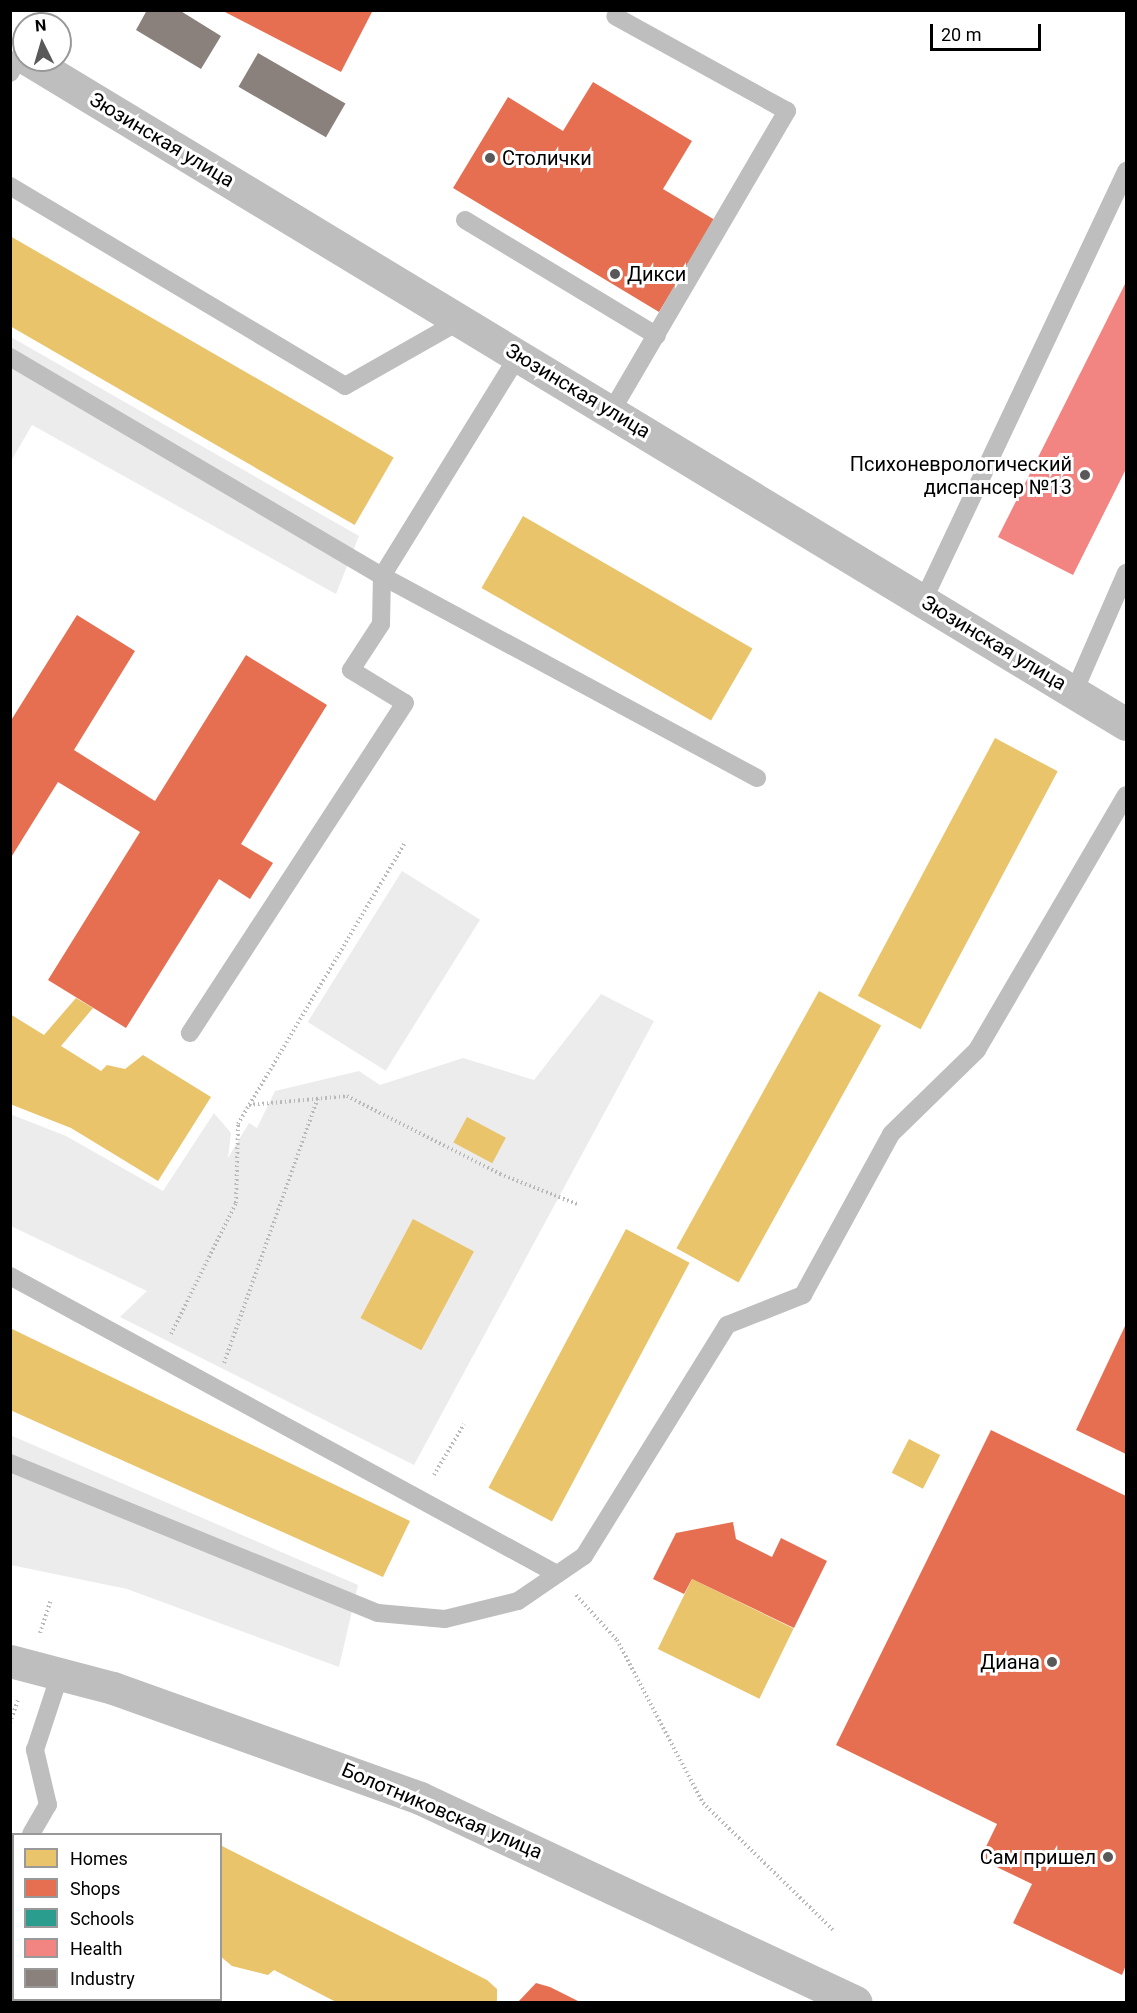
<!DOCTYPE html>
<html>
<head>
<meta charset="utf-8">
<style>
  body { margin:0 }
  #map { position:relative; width:1137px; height:2013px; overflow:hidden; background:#fff; font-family:Roboto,sans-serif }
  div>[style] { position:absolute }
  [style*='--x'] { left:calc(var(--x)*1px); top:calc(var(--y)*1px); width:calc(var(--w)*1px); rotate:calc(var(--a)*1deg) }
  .green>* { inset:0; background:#ececec; transform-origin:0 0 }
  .homes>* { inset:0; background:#e9c46a; transform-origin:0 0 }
  .shops>* { inset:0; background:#e76f51 }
  .schools>* { inset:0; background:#2a9d8f }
  .health>* { inset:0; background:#f28482 }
  .industry>* { inset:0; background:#8a817c; transform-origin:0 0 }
  .path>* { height:4px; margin-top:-2px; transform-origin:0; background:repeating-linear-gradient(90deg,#b9b9b9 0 1.5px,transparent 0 4.5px) }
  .service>* { height:18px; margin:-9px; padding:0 9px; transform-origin:9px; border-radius:9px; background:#bebebe }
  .minor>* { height:33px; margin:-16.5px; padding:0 16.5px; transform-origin:16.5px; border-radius:16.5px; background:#bebebe }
  .tertiary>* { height:33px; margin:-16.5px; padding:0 16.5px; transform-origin:16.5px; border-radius:16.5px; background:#bebebe }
  .dots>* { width:16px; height:16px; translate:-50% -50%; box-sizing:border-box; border:3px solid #fff; border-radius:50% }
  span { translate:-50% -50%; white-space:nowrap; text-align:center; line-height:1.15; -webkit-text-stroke:6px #fff; paint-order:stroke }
  .street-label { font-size:20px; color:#000 }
  .poi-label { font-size:20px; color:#000 }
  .left { translate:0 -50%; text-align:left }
  .right { translate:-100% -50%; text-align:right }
  .frame { position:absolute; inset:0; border:12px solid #000; pointer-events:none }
  .legend { position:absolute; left:12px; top:1833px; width:210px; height:168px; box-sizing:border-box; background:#fff; border:2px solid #999; margin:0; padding:8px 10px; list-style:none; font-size:18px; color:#000 }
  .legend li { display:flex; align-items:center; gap:12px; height:30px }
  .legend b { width:30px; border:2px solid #999 }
  .north { position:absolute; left:12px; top:12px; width:60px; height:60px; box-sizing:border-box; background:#fff; border:2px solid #999; border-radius:50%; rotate:355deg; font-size:16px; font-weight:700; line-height:24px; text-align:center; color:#000 }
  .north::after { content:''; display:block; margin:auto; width:21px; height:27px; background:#595959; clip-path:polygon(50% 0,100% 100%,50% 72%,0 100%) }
  .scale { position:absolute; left:930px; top:24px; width:111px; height:27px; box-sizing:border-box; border:3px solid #000; border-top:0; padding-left:8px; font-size:18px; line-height:21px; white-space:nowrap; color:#000; -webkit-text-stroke:4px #fff; paint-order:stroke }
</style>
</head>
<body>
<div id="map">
  <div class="green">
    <i style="clip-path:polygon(11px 337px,359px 536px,336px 594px,32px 425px,11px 461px)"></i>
    <i style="left:402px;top:871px;width:92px;height:178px;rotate:32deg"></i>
    <i style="clip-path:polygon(601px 994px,654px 1021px,414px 1465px,120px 1317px,147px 1291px,11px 1226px,10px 1114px,66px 1136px,163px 1191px,214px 1113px,231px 1133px,228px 1158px,249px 1123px,257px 1128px,275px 1091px,359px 1071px,380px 1085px,463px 1058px,534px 1080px)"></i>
    <i style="clip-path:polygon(10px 1435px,358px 1585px,339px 1667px,127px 1589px,11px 1565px)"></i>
    <i style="left:89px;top:2000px;width:55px;height:3px"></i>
  </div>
  <div class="homes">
    <i style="left:10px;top:236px;width:443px;height:78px;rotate:30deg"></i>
    <i style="left:523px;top:516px;width:265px;height:83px;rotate:30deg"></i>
    <i style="left:995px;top:738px;width:71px;height:292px;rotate:28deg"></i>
    <i style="left:819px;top:991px;width:71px;height:294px;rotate:29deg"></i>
    <i style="clip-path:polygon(76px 998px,93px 1008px,61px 1046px,101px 1071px,107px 1065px,125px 1069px,143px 1055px,211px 1097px,158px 1181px,71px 1128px,10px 1104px,10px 1014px,44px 1035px)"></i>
    <i style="left:467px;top:1117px;width:44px;height:29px;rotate:28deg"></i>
    <i style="left:413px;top:1219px;width:69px;height:112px;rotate:28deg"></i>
    <i style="left:626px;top:1229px;width:72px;height:293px;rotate:28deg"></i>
    <i style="clip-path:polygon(10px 1328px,410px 1521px,383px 1577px,10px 1410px)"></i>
    <i style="left:909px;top:1439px;width:35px;height:38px;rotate:27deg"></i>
    <i style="left:692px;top:1579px;width:113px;height:78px;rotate:26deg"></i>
    <i style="clip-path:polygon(220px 1845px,487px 1980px,497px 1989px,497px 2002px,336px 2002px,274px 1970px,268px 1975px,232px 1966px,220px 1956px)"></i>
  </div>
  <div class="shops">
    <i style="clip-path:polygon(221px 10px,373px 10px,341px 72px)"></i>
    <i style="clip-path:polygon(593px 82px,692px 141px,663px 189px,715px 220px,659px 312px,453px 188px,508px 97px,563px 131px)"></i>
    <i style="clip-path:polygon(77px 615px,135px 651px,74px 750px,155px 801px,246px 655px,327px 705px,241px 844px,273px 863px,250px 899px,219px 879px,126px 1028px,48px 980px,140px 832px,58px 782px,10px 859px,10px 722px)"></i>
    <i style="clip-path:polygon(1126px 1324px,1126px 1454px,1076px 1430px)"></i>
    <i style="clip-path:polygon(991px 1430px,1126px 1496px,1126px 1965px,1122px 1975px,1013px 1923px,1032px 1884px,980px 1859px,997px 1824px,836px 1745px)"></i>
    <i style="clip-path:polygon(733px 1522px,736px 1539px,772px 1557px,781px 1538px,827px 1561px,794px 1628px,692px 1579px,684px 1594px,653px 1579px,676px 1533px)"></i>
    <i style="clip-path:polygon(536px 1983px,550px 1987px,580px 2002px,518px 2002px)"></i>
  </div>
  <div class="schools">
    <i style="clip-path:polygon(14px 1924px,14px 2000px,39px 2002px,10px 2002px)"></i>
  </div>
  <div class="health">
    <i style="clip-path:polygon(1126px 282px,1126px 469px,1073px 575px,998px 537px)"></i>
  </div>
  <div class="industry">
    <i style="clip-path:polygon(147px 10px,179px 10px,221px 36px,201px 69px,136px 30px)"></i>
    <i style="left:258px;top:53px;width:101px;height:39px;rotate:30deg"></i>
  </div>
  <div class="path">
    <i style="--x:249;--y:1105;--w:98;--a:-5.2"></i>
    <i style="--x:347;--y:1096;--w:172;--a:27"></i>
    <i style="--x:500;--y:1174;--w:83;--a:21.3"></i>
    <i style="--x:171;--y:1334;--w:146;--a:-63.6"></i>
    <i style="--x:236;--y:1203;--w:79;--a:-88.5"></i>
    <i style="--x:238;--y:1124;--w:327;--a:-59.3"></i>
    <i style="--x:224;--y:1363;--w:281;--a:-70.5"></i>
    <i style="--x:434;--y:1475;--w:59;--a:-59.5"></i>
    <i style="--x:576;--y:1595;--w:61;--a:47.7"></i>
    <i style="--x:617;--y:1640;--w:184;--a:62.2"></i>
    <i style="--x:703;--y:1803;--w:183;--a:44.3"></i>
    <i style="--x:40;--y:1633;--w:33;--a:-72"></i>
    <i style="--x:10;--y:1723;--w:24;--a:-71"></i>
  </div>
  <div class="service">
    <i style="--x:10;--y:73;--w:21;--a:-59"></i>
    <i style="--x:10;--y:186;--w:390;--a:30.8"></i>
    <i style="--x:345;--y:386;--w:133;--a:-29.6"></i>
    <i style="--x:465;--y:220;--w:224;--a:31.1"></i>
    <i style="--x:518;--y:356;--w:259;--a:121.7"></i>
    <i style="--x:382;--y:576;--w:426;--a:28.3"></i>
    <i style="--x:10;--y:357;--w:432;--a:30.5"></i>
    <i style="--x:382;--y:576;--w:48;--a:91.2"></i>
    <i style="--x:381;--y:624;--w:55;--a:123.1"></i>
    <i style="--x:351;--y:670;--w:63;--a:31.4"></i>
    <i style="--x:405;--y:703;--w:394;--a:123.1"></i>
    <i style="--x:611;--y:412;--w:349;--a:-59.7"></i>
    <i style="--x:787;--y:111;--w:196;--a:-151.1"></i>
    <i style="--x:923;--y:601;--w:476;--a:-64.7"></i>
    <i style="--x:1074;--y:692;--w:130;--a:-66.4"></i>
    <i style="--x:10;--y:1276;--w:623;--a:28.58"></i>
    <i style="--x:10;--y:1463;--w:397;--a:22.2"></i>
    <i style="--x:378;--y:1613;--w:67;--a:5.1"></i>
    <i style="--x:445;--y:1619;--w:75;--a:-13.9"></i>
    <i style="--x:518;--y:1601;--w:80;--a:-34.3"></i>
    <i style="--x:584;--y:1556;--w:272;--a:-58.2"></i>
    <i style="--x:727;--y:1325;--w:82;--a:-21.5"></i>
    <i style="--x:803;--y:1295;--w:183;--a:-61.3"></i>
    <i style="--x:891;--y:1134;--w:120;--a:-44.3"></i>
    <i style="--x:977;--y:1050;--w:295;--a:-59.7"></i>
    <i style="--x:31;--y:1834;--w:34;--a:-60"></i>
    <i style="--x:48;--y:1805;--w:57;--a:-103.3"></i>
    <i style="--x:35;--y:1750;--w:80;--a:-71.8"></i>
    <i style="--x:10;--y:1843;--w:4;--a:-14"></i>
    <i style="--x:198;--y:2000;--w:6;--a:18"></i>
    <i style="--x:57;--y:2002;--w:2;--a:-63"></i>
  </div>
  <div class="minor">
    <i style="--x:29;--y:60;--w:1282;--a:31.19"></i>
  </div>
  <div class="tertiary">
    <i style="--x:10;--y:1661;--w:106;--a:14.7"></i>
    <i style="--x:113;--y:1688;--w:326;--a:19.7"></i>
    <i style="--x:420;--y:1798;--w:481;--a:25.1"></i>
  </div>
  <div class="dots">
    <i style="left:490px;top:158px;background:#595959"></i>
    <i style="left:615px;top:274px;background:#595959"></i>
    <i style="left:1085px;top:475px;background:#595959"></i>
    <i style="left:1052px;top:1662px;background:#595959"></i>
    <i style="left:1108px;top:1857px;background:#595959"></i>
  </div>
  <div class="street-label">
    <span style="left:162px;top:140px;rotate:31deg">Зюзинская улица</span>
    <span style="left:578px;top:391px;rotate:31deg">Зюзинская улица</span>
    <span style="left:994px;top:643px;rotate:31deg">Зюзинская улица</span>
    <span style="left:442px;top:1811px;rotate:23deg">Болотниковская улица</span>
  </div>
  <div class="poi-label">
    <span class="left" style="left:502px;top:158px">Столички</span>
    <span class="left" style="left:627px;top:274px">Дикси</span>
    <span class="right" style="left:1072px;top:476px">Психоневрологический<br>диспансер №13</span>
    <span class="right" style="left:1040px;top:1662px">Диана</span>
    <span class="right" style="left:1096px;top:1857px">Сам пришел</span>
  </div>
  <div class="frame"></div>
  <ul class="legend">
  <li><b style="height:16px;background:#e9c46a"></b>Homes</li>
  <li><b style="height:16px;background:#e76f51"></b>Shops</li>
  <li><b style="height:16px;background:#2a9d8f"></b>Schools</li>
  <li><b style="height:16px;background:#f28482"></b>Health</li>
  <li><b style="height:16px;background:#8a817c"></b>Industry</li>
  </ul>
  <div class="north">N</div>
  <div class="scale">20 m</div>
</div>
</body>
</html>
